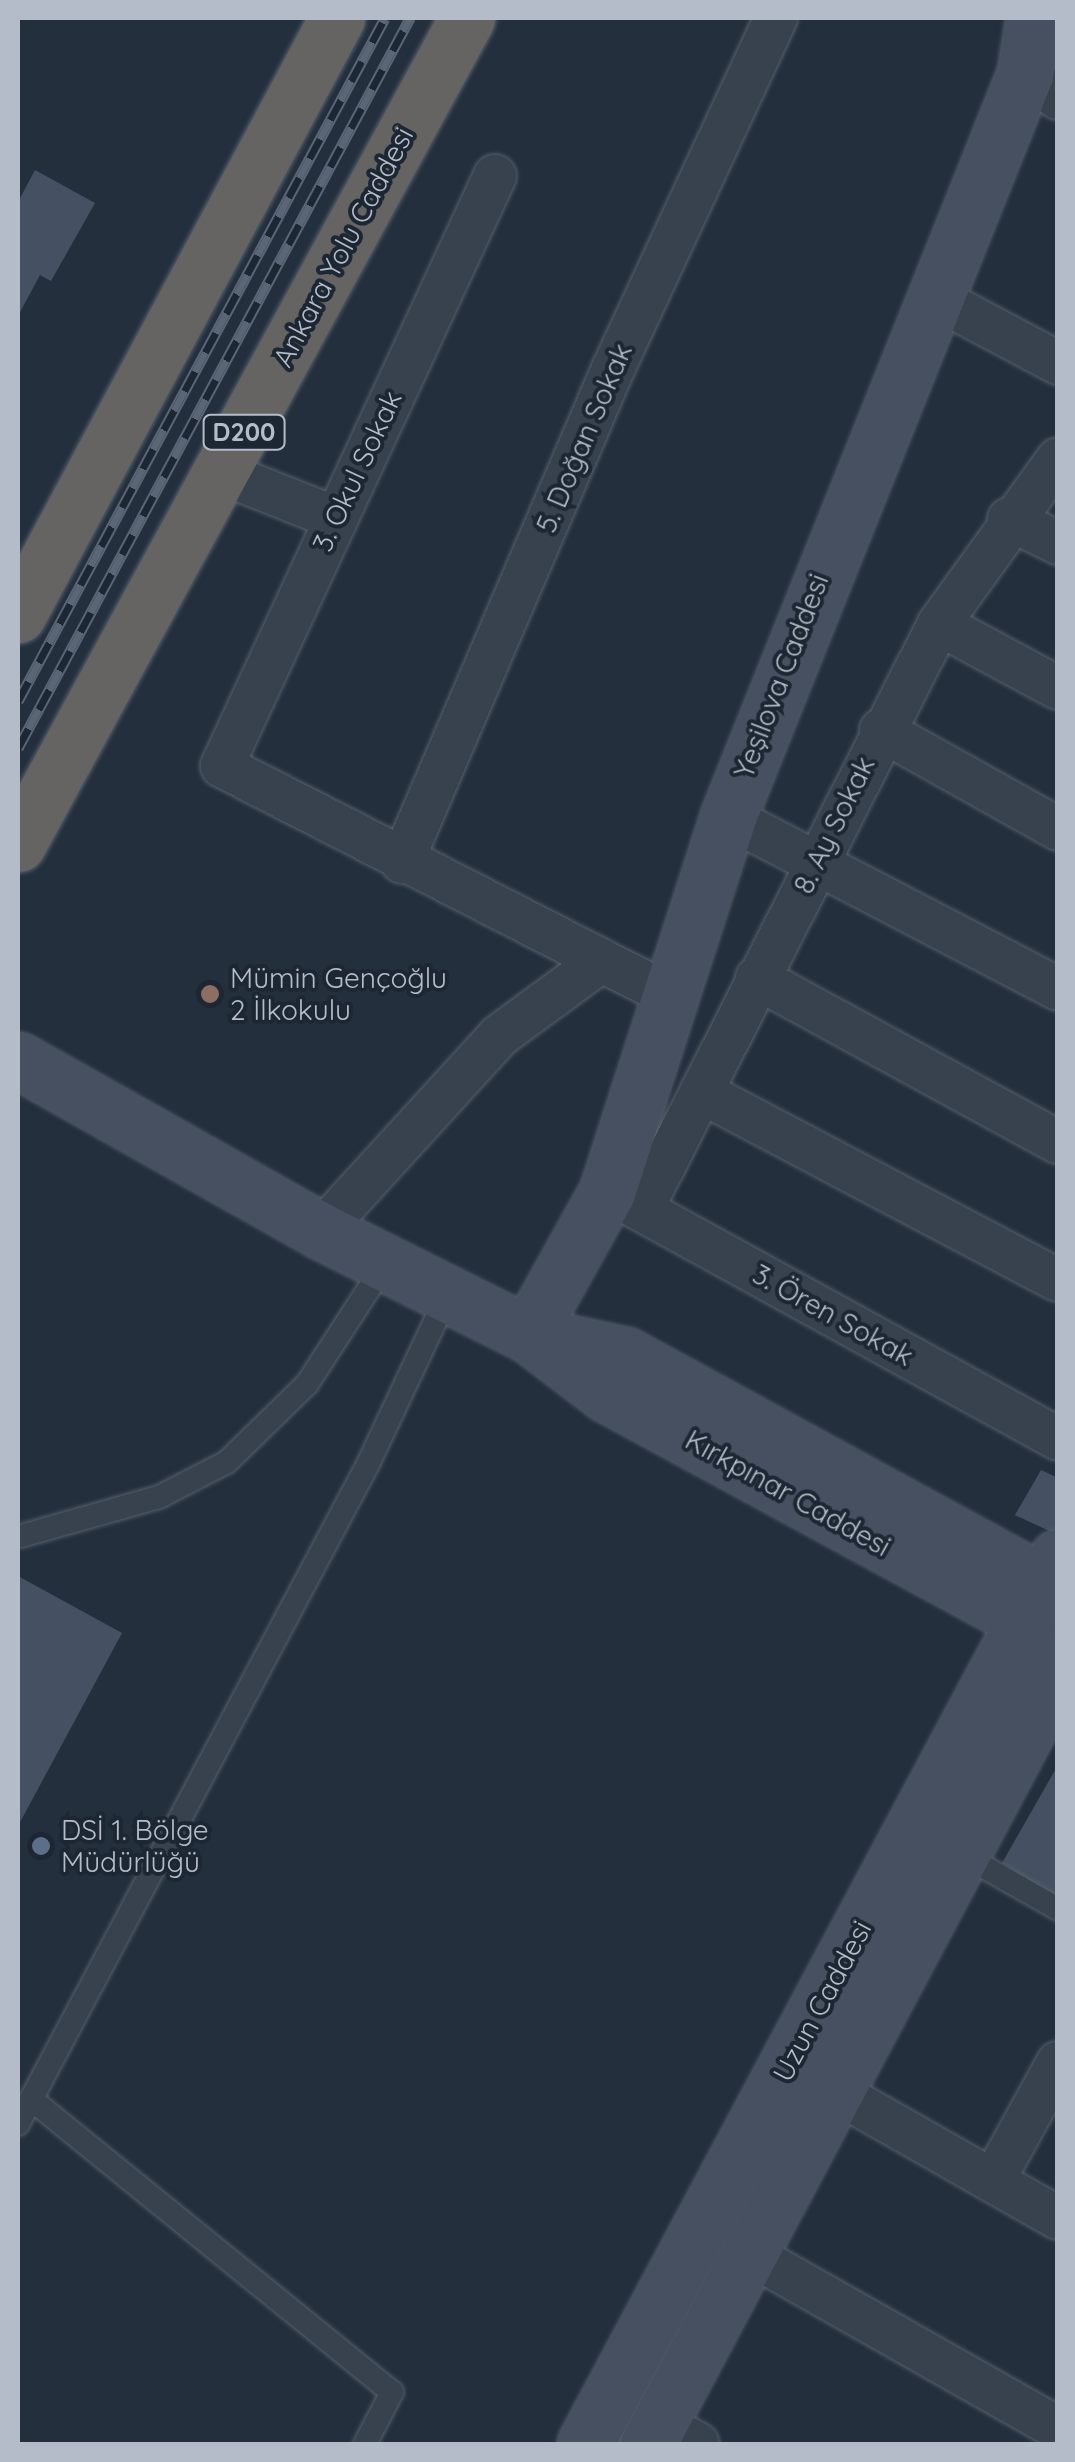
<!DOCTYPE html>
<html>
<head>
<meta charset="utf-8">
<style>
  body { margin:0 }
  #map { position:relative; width:1075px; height:2462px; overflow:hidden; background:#242f3e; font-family:Quicksand,sans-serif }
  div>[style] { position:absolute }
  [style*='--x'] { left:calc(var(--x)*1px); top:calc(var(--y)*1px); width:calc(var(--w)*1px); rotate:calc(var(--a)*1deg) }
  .building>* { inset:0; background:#455162 }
  .roads { filter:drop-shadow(0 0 2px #565f6c) drop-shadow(0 0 2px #565f6c) }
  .service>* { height:22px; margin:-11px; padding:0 11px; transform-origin:11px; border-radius:11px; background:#38414e }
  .minor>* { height:42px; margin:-21px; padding:0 21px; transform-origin:21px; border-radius:21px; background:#38414e }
  .secondary>* { height:55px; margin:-27.5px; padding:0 27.5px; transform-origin:27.5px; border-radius:27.5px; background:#465061 }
  .trunk>* { height:55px; margin:-27.5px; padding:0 27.5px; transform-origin:27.5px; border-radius:27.5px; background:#656462 }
  .rail>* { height:11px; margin-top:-5.5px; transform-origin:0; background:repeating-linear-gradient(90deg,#1d2633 0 22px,#5a6575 0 44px); box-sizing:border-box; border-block:2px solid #5a6575 }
  .dots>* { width:28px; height:28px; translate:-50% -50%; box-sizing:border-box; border:5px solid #1d2633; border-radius:50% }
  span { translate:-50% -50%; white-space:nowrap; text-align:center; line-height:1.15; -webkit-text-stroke:8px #1d2633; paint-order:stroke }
  .shield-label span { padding:2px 8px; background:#1d2633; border:2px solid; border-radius:8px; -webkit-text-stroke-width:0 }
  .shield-label { font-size:25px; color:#b4bcc9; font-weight:700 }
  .street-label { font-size:28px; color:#b4bcc9 }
  .poi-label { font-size:28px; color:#b4bcc9 }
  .left { translate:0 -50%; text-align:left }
  .frame { position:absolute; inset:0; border:20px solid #b4bcc9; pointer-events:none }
</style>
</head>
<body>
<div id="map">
  <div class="building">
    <i style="clip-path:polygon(35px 170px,95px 203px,51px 281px,40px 275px,18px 316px,18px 202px)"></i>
    <i style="clip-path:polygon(1041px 1470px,1058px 1478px,1058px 1535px,1015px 1515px)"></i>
    <i style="clip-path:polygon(18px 1576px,122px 1633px,18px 1826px)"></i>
    <i style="clip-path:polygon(1058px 1765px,1058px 1899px,1002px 1863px)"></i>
  </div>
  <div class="roads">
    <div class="service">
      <i style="--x:21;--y:1536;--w:143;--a:-15.8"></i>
      <i style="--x:159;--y:1497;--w:76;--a:-27.2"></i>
      <i style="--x:227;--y:1462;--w:112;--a:-44.3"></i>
      <i style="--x:307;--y:1384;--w:143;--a:-57"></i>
      <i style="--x:963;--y:1855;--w:109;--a:29.6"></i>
      <i style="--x:31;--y:2099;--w:465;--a:39.1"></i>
      <i style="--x:392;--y:2392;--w:59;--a:117.4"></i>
      <i style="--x:18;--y:2124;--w:747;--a:-62.06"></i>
      <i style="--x:368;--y:1464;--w:186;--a:-64.8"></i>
    </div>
    <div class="minor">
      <i style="--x:1025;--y:74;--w:41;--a:36"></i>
      <i style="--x:495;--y:176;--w:650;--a:114.83"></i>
      <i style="--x:222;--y:766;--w:500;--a:27.13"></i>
      <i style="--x:932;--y:296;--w:143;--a:28"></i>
      <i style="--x:222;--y:473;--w:122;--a:21.7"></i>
      <i style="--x:1009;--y:519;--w:55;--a:26.1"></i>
      <i style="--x:939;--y:624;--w:135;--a:28.3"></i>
      <i style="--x:881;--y:730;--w:203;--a:29.2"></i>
      <i style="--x:728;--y:817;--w:372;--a:27.5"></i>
      <i style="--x:402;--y:862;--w:536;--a:-66.83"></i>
      <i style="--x:613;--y:369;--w:387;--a:-65.1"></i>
      <i style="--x:757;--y:978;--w:343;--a:28.6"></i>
      <i style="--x:701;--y:1092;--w:403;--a:27.8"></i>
      <i style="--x:620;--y:1198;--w:500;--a:28.8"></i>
      <i style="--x:642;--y:1209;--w:656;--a:-63.08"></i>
      <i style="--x:939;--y:624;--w:203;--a:-54.2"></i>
      <i style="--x:321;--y:1231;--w:264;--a:-47.6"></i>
      <i style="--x:499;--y:1036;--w:122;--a:-36.3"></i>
      <i style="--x:838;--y:2093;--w:253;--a:29.6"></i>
      <i style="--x:993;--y:2181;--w:135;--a:-61.2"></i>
      <i style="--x:750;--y:2254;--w:354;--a:29.5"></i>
      <i style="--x:659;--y:2423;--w:44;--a:28.3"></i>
    </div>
    <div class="secondary">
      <i style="--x:18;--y:1060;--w:348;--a:29.4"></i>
      <i style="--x:321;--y:1231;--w:231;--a:26.5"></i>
      <i style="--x:528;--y:1334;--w:99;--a:37.2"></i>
      <i style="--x:607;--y:1394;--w:513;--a:28.51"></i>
      <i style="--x:528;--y:1334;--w:162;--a:-60.9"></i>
      <i style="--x:607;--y:1192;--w:394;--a:-72.1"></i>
      <i style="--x:728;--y:817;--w:800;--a:-68.21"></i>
      <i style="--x:1025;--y:74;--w:57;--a:-80.9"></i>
      <i style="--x:545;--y:1338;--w:82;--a:12"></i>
      <i style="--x:625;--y:1355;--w:493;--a:28.6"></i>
      <i style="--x:585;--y:2444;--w:1005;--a:-61.93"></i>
      <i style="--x:648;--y:2444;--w:874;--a:-62.03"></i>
    </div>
    <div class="trunk">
      <i style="--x:18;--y:615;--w:677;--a:-61.88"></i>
      <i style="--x:18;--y:844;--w:940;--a:-61.47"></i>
    </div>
  </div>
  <div class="rail">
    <i style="--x:18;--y:701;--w:775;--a:-61.75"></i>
    <i style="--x:18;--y:748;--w:829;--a:-61.76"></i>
  </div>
  <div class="dots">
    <i style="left:210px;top:994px;background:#8d6e63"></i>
    <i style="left:41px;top:1846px;background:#5c6f8a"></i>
  </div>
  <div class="shield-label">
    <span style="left:244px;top:432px">D200</span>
  </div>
  <div class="street-label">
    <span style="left:343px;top:247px;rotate:-62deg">Ankara Yolu Caddesi</span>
    <span style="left:584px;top:438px;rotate:-67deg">5. Doğan Sokak</span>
    <span style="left:357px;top:471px;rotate:-65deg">3. Okul Sokak</span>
    <span style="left:781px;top:676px;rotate:-69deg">Yeşilova Caddesi</span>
    <span style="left:834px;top:825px;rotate:-64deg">8. Ay Sokak</span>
    <span style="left:833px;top:1315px;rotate:29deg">3. Ören Sokak</span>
    <span style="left:788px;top:1493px;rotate:29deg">Kırkpınar Caddesi</span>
    <span style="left:822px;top:2001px;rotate:-62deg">Uzun Caddesi</span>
  </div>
  <div class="poi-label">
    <span class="left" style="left:230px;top:994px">Mümin Gençoğlu<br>2 İlkokulu</span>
    <span class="left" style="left:61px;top:1846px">DSİ 1. Bölge<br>Müdürlüğü</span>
  </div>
  <div class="frame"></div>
</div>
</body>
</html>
